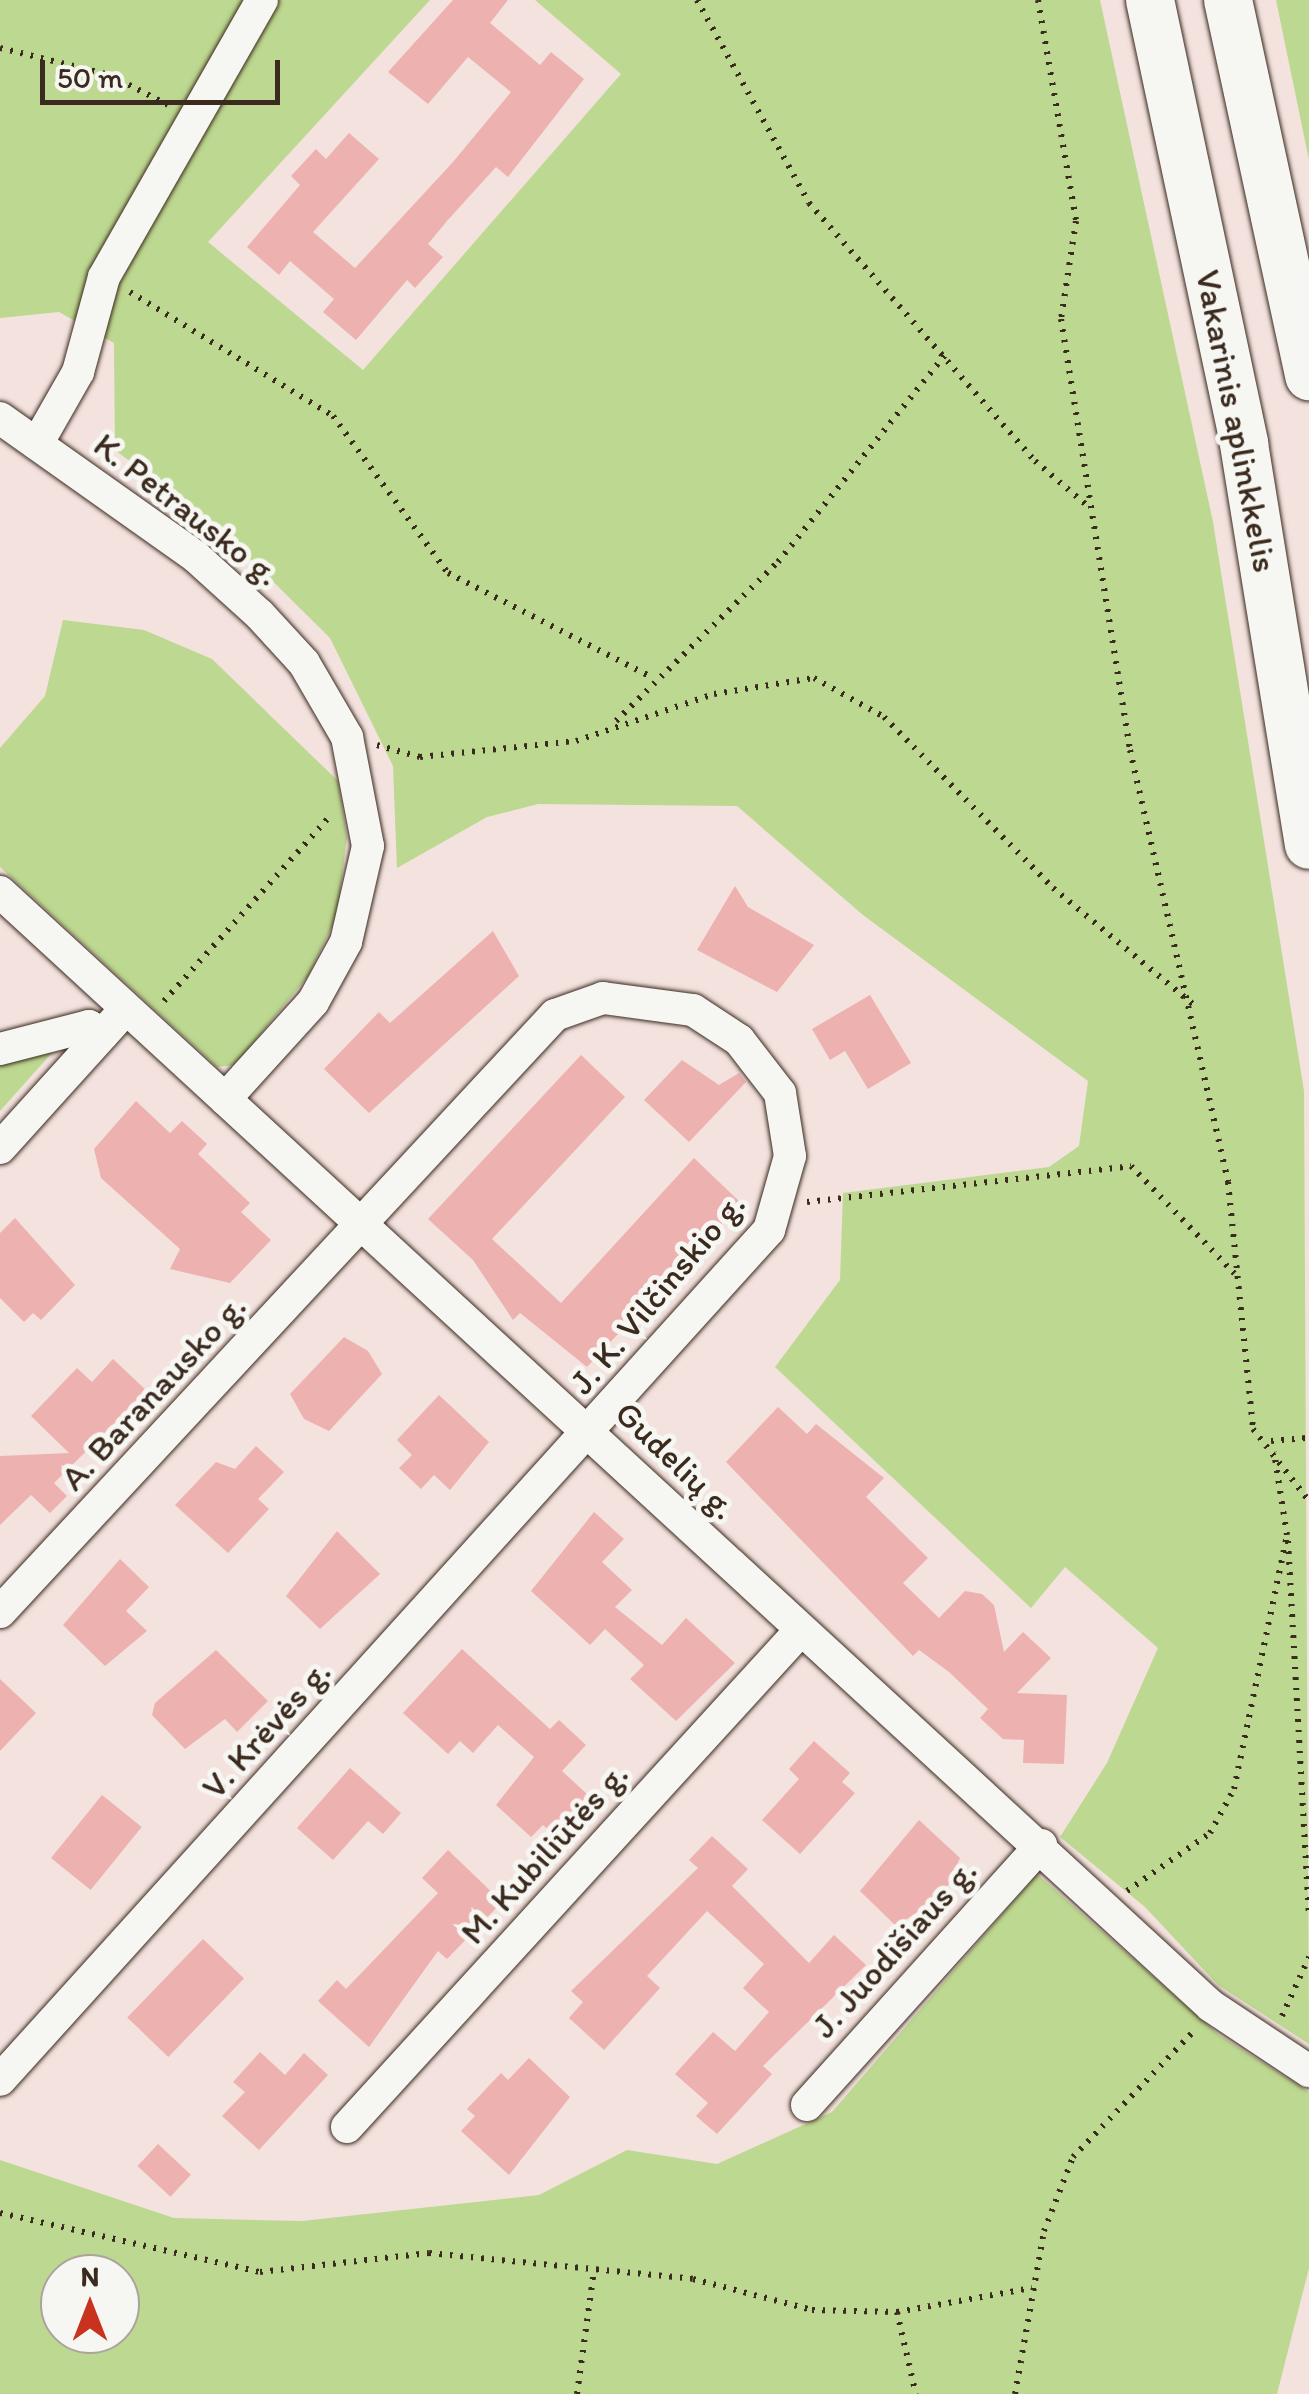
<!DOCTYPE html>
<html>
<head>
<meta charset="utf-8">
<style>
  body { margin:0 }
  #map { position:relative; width:1309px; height:2394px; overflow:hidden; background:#f3e2de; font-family:Itim,sans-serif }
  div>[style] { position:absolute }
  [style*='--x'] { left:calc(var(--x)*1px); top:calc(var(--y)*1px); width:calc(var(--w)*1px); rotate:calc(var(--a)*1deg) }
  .green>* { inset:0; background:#bdd890 }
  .building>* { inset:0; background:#edb2af; transform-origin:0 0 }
  .path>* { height:6px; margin-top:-3px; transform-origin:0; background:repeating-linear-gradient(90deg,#3b2a1e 0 2.5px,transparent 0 10.5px) }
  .roads { filter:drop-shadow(0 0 2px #3b2a1e) drop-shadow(0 0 2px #3b2a1e) }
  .minor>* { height:32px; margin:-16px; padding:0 16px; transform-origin:16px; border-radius:16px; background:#f6f6f2 }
  .highway>* { height:48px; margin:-24px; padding:0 24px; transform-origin:24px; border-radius:24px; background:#f6f6f2 }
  span { translate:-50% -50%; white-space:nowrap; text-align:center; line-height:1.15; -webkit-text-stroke:10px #f6f6f2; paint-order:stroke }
  .street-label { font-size:35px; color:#3b2a1e }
  .north { position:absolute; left:40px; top:2254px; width:100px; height:100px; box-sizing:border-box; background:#f6f6f2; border:2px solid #aba49d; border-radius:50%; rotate:0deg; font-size:28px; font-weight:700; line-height:40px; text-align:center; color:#3b2a1e }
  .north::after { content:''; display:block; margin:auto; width:35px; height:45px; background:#c8321e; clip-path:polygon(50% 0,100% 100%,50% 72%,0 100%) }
  .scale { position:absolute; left:40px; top:60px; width:240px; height:45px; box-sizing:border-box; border:5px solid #3b2a1e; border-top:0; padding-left:12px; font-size:30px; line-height:35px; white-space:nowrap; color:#3b2a1e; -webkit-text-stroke:8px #f6f6f2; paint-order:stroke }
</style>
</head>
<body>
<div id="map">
  <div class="green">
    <i style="clip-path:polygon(0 0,430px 0,208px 242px,363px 370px,621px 74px,535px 0,1100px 0,1213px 522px,1304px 1091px,1309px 2044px,1218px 1985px,1145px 1907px,1060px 1837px,1107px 1763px,1158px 1648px,1065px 1567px,1031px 1608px,775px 1367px,840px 1280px,843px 1193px,1049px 1167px,1079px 1146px,1088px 1081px,863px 915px,737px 806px,538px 804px,487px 817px,397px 868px,393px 766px,330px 638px,220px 529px,115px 450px,114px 343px,59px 312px,0 318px)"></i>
    <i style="clip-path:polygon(1276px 0,1309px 0,1309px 160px)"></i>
    <i style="clip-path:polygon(63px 620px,144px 630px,212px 659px,338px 781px,347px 837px,337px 916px,308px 976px,235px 1065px,217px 1067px,0 867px,0 748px,45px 696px)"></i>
    <i style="clip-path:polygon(59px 1045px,0 1111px,0 1063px)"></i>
    <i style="clip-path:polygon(evenodd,1037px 1874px,1219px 2035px,1309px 2092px,1309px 2268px,1277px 2394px,0 2394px,0 2160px,174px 2218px,302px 2221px,539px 2195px,627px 2150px,717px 2164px,832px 2112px,1037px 1874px,60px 2274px,120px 2274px,120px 2334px,60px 2334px,60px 2274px)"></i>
  </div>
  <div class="building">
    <i style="clip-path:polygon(453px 0,508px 0,490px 23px,540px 65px,551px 52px,584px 79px,508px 177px,496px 167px,447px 221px,428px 244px,443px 257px,415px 288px,407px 280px,356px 340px,323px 312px,334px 299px,290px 261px,279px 275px,247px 247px,300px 185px,291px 176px,316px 149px,326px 159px,349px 133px,379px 159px,313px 232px,355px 268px,453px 162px,511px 92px,468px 57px,428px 104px,388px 72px)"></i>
    <i style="clip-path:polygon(735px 886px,748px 907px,814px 945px,777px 992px,697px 950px)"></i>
    <i style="clip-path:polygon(493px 931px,519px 976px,369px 1113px,324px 1069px,379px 1012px,390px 1023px)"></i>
    <i style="clip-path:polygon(870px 995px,911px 1063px,868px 1089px,845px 1051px,830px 1060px,812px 1029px)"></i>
    <i style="clip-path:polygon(581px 1055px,625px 1097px,492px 1239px,561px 1303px,694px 1158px,741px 1203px,587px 1367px,520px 1313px,513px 1320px,473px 1260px,428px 1219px)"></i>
    <i style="clip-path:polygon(682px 1060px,719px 1085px,739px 1073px,746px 1082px,689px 1142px,644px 1100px)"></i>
    <i style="clip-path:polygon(136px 1101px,170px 1133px,182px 1121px,207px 1144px,198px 1154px,250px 1203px,241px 1212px,271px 1240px,230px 1283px,170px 1269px,180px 1249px,101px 1178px,94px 1149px)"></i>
    <i style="clip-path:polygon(15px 1218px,75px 1285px,41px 1320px,33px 1313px,24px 1322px,0 1298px,0 1233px)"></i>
    <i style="clip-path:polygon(344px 1337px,368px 1351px,382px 1374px,329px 1431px,304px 1419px,290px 1394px)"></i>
    <i style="clip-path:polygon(113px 1359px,147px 1391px,54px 1483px,67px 1496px,50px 1513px,31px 1495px,0 1525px,0 1456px,69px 1453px,31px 1416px,77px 1368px,92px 1382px)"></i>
    <i style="clip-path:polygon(439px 1395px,489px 1442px,450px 1490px,434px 1475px,421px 1489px,399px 1468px,412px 1455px,397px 1440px)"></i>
    <i style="clip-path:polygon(778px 1407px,807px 1434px,816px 1424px,884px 1478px,866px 1497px,928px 1558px,903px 1583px,939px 1618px,965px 1591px,982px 1594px,994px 1605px,1004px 1652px,1023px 1632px,1051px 1658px,1017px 1693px,1067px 1695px,1064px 1764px,1023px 1763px,1024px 1740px,1003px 1739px,980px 1718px,988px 1709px,949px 1672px,919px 1650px,913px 1656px,726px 1462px)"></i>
    <i style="clip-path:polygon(256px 1446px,284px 1472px,258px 1499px,269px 1509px,228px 1553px,175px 1505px,216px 1462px,235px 1469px)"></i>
    <i style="clip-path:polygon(594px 1512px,624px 1539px,602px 1562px,632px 1590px,615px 1607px,662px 1645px,686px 1618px,735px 1663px,676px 1721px,630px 1679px,644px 1665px,605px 1629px,590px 1645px,531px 1591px)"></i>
    <i style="clip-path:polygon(337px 1531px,380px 1574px,320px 1629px,286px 1596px)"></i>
    <i style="clip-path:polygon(120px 1559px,149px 1587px,126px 1611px,147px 1631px,105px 1666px,63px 1625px)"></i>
    <i style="clip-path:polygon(462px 1649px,550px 1729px,559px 1720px,586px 1745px,562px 1771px,588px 1795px,553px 1834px,543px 1825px,531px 1837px,496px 1805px,534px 1757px,498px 1725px,473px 1753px,460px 1741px,448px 1754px,403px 1713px)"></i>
    <i style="clip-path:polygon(216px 1650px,268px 1701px,237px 1732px,225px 1719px,185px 1749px,152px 1715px,155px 1703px)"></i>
    <i style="clip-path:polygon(0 1679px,36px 1713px,0 1751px)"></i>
    <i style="clip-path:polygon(814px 1741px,850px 1773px,842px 1782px,855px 1793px,800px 1854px,762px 1820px,799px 1779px,789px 1769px)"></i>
    <i style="clip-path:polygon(350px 1768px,401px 1813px,383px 1834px,368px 1821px,333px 1860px,297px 1828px)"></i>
    <i style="left:102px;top:1795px;width:51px;height:81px;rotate:39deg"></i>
    <i style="clip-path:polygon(919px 1820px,960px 1858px,944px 1895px,896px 1926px,860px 1891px)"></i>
    <i style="clip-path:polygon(712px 1836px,748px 1869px,732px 1886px,809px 1963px,834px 1935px,866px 1965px,763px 2066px,772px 2074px,717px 2134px,696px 2116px,708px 2103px,675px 2074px,713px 2032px,735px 2051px,769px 2012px,743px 1988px,764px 1964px,707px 1911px,647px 1976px,660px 1988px,604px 2050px,569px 2018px,583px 2002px,571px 1991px,698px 1868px,689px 1860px)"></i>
    <i style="clip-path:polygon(448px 1850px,502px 1902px,447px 1959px,438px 1951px,369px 2047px,318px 2001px,337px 1980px,346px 1989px,438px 1893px,422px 1878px)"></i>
    <i style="left:203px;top:1939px;width:57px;height:109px;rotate:44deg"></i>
    <i style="clip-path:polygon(260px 2052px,285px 2075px,304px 2053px,328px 2075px,259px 2150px,222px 2116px,245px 2092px,233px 2082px)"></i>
    <i style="clip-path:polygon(529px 2058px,570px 2097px,509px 2175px,461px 2131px,475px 2116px,467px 2109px,501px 2073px,508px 2080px)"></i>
    <i style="left:158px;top:2144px;width:45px;height:30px;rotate:43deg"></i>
  </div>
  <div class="path">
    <i style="--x:697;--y:0;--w:232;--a:61.1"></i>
    <i style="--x:809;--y:203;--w:343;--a:48.8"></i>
    <i style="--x:1035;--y:461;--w:72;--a:40.5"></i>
    <i style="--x:1038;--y:0;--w:224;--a:80.2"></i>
    <i style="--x:1076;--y:221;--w:99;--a:98.7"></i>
    <i style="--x:1061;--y:319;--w:436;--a:80.9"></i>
    <i style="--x:1130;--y:750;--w:443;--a:77.2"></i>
    <i style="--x:1228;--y:1182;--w:248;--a:84.2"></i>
    <i style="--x:1253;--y:1429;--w:91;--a:52.1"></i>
    <i style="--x:0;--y:48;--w:113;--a:13.8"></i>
    <i style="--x:110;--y:75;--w:65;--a:27.3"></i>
    <i style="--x:130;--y:292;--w:238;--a:31.4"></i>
    <i style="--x:333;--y:416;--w:195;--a:53.8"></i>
    <i style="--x:448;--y:573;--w:230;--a:27.1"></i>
    <i style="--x:616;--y:721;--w:227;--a:-44.5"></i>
    <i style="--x:778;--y:562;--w:266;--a:-51.1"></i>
    <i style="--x:377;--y:745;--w:45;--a:15.6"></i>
    <i style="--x:420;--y:757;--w:157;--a:-5.9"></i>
    <i style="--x:576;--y:741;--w:146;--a:-18.8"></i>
    <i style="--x:714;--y:694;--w:101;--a:-9.1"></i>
    <i style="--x:814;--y:678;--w:80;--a:29.1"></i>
    <i style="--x:884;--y:717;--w:240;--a:45.3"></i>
    <i style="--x:1053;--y:888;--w:183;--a:39.7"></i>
    <i style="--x:164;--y:1001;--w:251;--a:-48.1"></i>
    <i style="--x:807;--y:1202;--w:326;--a:-6.3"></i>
    <i style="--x:1131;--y:1166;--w:149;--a:46.1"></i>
    <i style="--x:1271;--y:1441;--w:38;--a:-5"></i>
    <i style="--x:1288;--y:1541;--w:372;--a:86.8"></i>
    <i style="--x:1127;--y:1891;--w:101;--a:-34.9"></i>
    <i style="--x:1210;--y:1833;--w:50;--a:-61.4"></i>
    <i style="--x:1234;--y:1789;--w:259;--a:-78.2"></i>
    <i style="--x:1287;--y:1535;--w:84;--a:-98.9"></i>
    <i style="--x:1282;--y:2016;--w:65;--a:-65.4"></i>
    <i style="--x:0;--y:2213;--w:267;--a:12.8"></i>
    <i style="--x:260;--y:2272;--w:170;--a:-6.4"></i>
    <i style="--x:429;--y:2253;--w:265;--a:5.6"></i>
    <i style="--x:693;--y:2279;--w:123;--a:14.6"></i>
    <i style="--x:812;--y:2310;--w:85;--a:1.3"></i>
    <i style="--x:897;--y:2312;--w:137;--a:-10.1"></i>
    <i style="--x:897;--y:2312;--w:84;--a:77"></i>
    <i style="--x:577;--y:2394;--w:125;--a:-82.2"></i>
    <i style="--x:1015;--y:2394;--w:166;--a:-79.9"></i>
    <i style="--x:1044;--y:2231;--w:79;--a:-68.6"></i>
    <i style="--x:1073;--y:2157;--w:173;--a:-46.2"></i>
  </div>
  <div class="roads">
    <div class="minor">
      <i style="--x:0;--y:418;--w:240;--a:35.3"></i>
      <i style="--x:196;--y:557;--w:86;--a:42.2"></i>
      <i style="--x:260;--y:615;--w:65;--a:47.5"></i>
      <i style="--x:304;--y:663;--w:86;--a:59.8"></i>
      <i style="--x:347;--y:737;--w:111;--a:79.1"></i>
      <i style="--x:368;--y:846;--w:98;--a:102.9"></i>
      <i style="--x:346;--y:942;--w:68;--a:118.8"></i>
      <i style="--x:313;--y:1002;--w:131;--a:132.2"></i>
      <i style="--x:37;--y:444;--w:83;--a:-60.3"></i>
      <i style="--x:78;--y:372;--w:98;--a:-74.7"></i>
      <i style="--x:104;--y:277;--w:319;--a:-60.3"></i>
      <i style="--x:0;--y:892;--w:1645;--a:42.61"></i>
      <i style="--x:1211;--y:2006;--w:118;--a:33.6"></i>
      <i style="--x:0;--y:1049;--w:92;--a:-14.5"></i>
      <i style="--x:89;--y:1026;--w:16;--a:30"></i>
      <i style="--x:0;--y:1148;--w:182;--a:-47.9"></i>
      <i style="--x:0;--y:1612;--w:815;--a:-47.09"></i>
      <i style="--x:555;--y:1015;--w:51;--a:-19.5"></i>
      <i style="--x:603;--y:998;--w:91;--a:7.6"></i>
      <i style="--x:693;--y:1010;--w:55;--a:33.1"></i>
      <i style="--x:739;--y:1040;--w:67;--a:52.3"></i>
      <i style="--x:780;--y:1093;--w:64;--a:81"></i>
      <i style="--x:790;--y:1156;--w:77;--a:105.8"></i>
      <i style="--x:769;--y:1230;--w:1146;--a:132.14"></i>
      <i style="--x:807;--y:2105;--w:350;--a:-48"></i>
      <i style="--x:347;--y:2127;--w:670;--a:-47.6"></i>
    </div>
    <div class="highway">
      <i style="--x:1150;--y:0;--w:454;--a:78"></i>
      <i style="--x:1244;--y:444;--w:406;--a:80.8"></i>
      <i style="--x:1228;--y:0;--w:385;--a:77.8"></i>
    </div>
  </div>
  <div class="street-label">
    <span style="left:1237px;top:421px;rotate:79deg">Vakarinis aplinkkelis</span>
    <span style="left:187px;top:509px;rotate:38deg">K. Petrausko g.</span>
    <span style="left:657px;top:1293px;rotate:-50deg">J. K. Vilčinskio g.</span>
    <span style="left:153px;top:1392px;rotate:-47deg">A. Baranausko g.</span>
    <span style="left:676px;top:1460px;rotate:44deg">Gudelių g.</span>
    <span style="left:266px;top:1729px;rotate:-48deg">V. Krėvės g.</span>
    <span style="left:544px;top:1853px;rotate:-48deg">M. Kubiliūtės g.</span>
    <span style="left:894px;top:1948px;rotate:-48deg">J. Juodišiaus g.</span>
  </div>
  <div class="north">N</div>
  <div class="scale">50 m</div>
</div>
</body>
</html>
